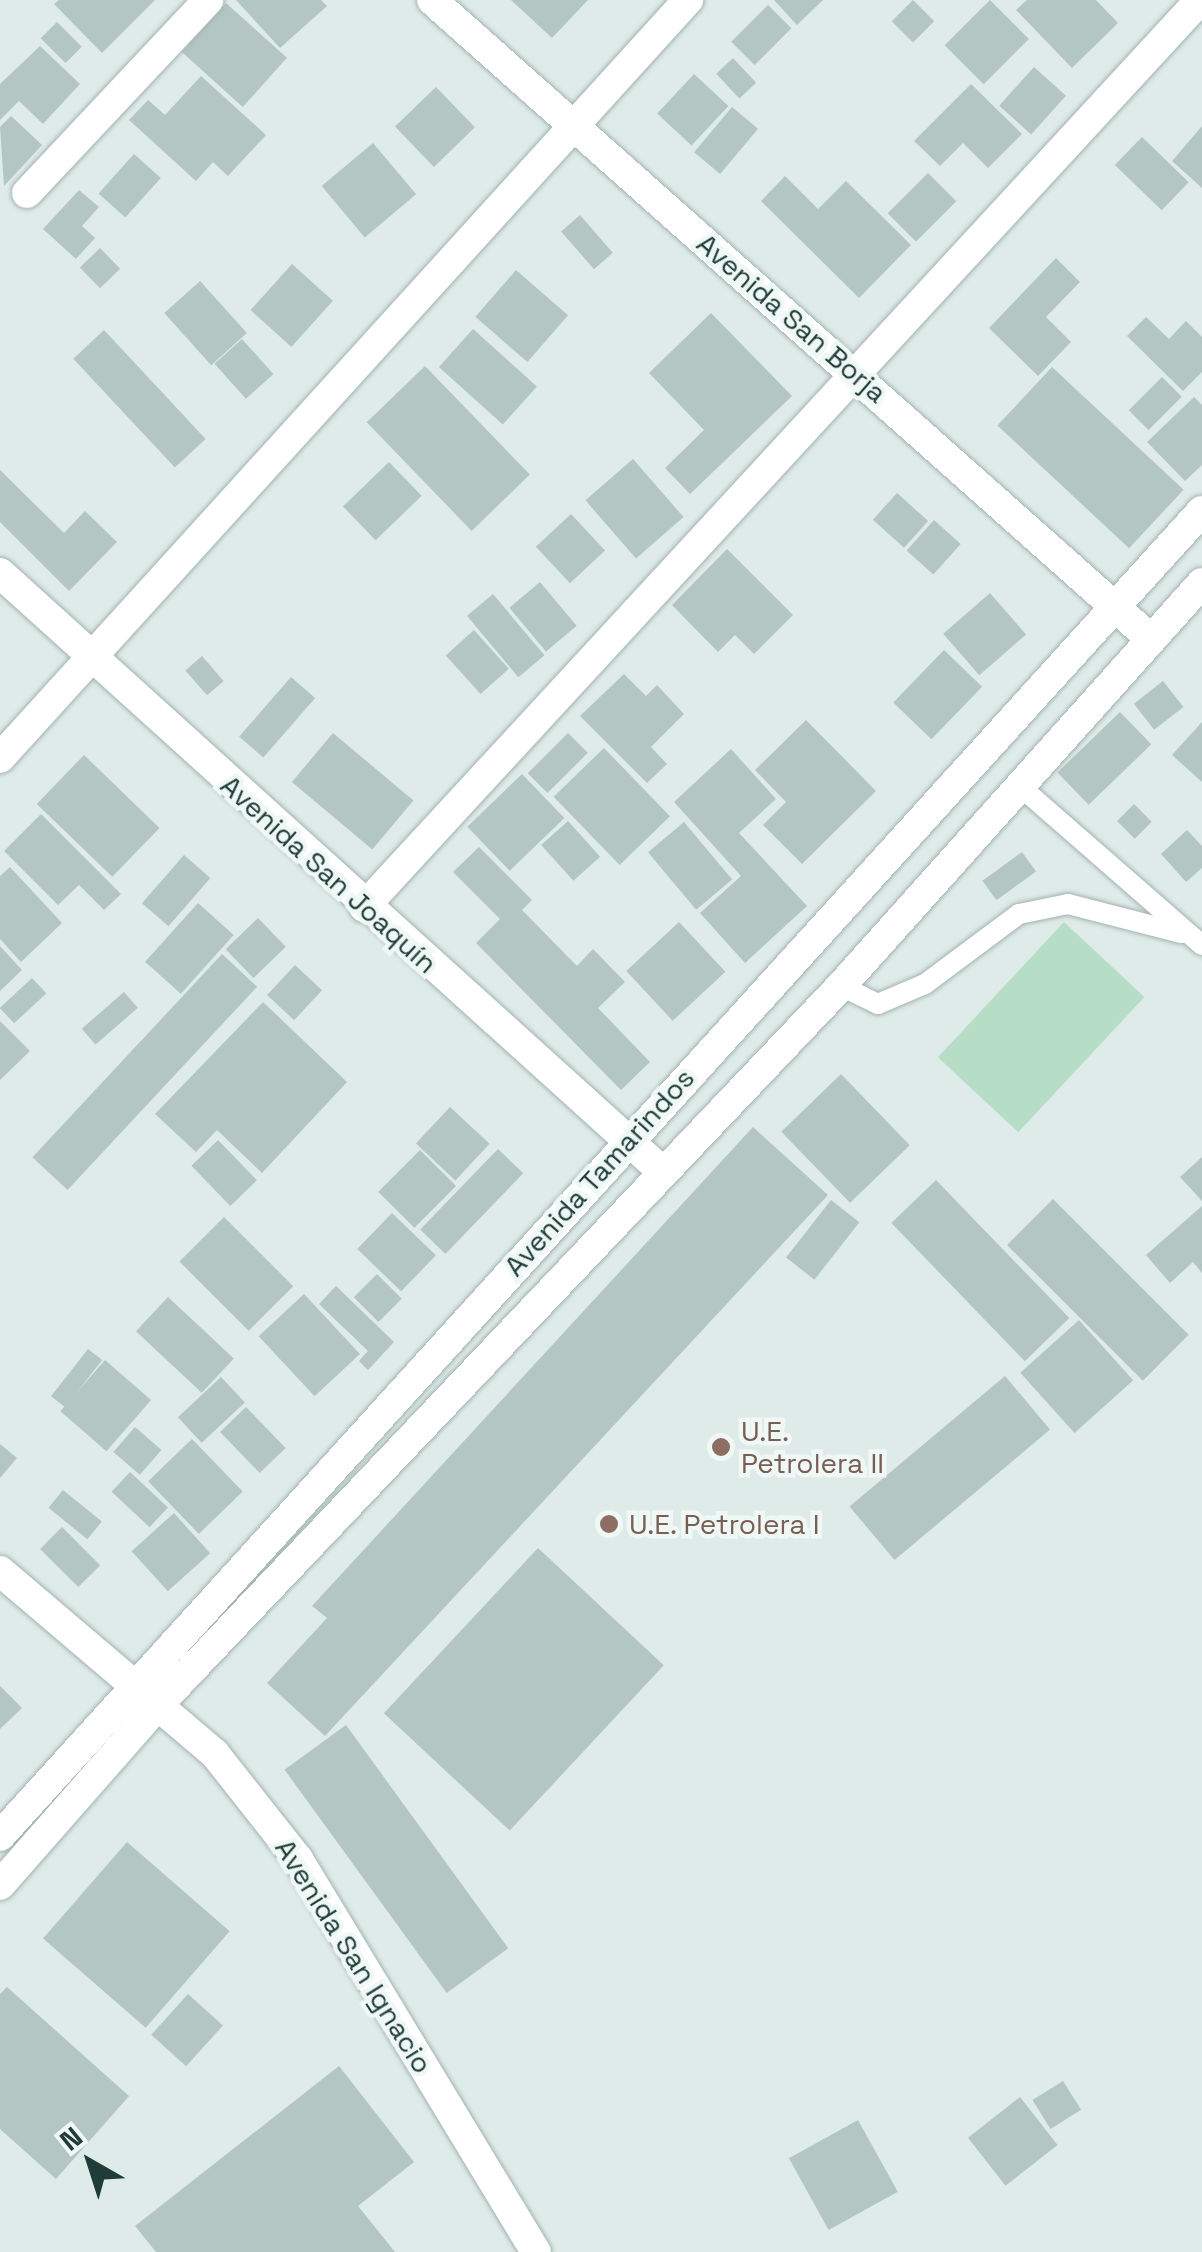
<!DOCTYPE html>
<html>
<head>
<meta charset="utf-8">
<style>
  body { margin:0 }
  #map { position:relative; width:1202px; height:2252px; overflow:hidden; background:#dfebe8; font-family:"Space Grotesk",sans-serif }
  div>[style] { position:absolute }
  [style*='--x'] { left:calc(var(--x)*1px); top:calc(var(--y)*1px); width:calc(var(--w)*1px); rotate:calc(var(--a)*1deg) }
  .green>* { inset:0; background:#b6dec7; transform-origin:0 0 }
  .building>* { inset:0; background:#b4c6c1; transform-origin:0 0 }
  .roads { filter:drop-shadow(0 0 2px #a2b3b0) drop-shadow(0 0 2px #a2b3b0) }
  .service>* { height:20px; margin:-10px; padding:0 10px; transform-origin:10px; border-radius:10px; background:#fff }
  .minor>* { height:30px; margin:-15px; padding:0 15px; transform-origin:15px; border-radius:15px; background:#fff }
  .dots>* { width:28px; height:28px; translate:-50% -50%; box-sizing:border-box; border:5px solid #eff8f5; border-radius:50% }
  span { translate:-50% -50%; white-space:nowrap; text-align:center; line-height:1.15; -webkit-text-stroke:9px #eff8f5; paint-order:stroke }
  .street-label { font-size:28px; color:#1f3c39 }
  .education-label { font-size:28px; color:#785e54 }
  .left { translate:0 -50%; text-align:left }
  .north { position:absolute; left:40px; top:2112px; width:100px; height:100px; -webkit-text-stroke:8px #eff8f5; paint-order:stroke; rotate:321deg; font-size:28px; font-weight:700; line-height:40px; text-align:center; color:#1f3c39 }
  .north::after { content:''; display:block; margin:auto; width:35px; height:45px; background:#1f3c39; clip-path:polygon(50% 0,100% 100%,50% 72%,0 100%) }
</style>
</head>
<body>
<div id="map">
  <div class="green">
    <i style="left:1064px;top:922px;width:110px;height:185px;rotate:43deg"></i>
  </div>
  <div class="building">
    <i style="clip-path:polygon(59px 0,155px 0,102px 53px,54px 4px)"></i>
    <i style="clip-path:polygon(236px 0,321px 0,327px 6px,280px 48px)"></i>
    <i style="clip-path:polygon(511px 0,588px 0,552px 38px)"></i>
    <i style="clip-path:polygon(774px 0,823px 0,797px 25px)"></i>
    <i style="left:913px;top:0;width:30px;height:30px;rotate:45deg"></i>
    <i style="left:990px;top:0;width:55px;height:64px;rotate:45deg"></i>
    <i style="clip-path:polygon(1027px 0,1096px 0,1118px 23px,1072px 68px,1016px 10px)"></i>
    <i style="left:226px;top:3px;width:82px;height:66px;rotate:42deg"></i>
    <i style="left:768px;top:5px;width:33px;height:52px;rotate:45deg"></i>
    <i style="left:57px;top:22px;width:35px;height:23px;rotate:45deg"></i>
    <i style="clip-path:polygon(40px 46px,80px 84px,43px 124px,19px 101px,0 120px,0 84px)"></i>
    <i style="left:733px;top:58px;width:34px;height:23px;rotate:47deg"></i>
    <i style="left:1034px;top:67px;width:43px;height:52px;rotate:42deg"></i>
    <i style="left:694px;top:74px;width:47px;height:54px;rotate:43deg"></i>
    <i style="clip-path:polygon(201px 76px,266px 135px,228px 176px,213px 162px,196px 181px,129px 120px,148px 100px,165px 115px)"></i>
    <i style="clip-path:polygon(971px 84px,1022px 134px,988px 168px,963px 143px,940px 166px,914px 141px)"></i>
    <i style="left:436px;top:87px;width:56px;height:57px;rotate:46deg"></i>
    <i style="left:732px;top:107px;width:34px;height:59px;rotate:40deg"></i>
    <i style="clip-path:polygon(11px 116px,42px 145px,4px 186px,0 127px)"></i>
    <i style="clip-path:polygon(1202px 126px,1202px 188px,1172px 161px)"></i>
    <i style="left:1142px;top:137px;width:65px;height:39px;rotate:44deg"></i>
    <i style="left:373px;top:143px;width:67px;height:67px;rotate:50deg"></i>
    <i style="left:134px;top:154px;width:36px;height:53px;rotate:42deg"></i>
    <i style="left:928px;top:173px;width:40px;height:57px;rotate:45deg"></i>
    <i style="clip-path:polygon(785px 176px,818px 209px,846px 181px,911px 245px,859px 298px,761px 201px)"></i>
    <i style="clip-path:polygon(79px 190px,99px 207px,82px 226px,95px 238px,76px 259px,43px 229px)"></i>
    <i style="left:580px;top:215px;width:50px;height:25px;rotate:49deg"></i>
    <i style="left:100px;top:248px;width:29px;height:28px;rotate:46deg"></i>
    <i style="clip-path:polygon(1056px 258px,1080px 282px,1046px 317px,1071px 342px,1038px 376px,989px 328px)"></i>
    <i style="left:292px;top:264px;width:55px;height:62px;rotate:42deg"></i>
    <i style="left:516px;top:270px;width:69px;height:62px;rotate:41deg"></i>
    <i style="left:200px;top:281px;width:70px;height:48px;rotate:48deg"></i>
    <i style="clip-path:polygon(711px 313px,792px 396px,690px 494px,665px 468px,704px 430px,649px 373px)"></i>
    <i style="clip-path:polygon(1146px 317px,1169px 339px,1186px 321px,1202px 337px,1202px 372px,1183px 391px,1127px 336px)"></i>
    <i style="left:473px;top:329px;width:86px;height:51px;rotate:42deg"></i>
    <i style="left:104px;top:330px;width:149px;height:42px;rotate:47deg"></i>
    <i style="left:242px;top:339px;width:47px;height:37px;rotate:48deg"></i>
    <i style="left:425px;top:366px;width:151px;height:81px;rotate:46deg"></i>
    <i style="left:1052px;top:367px;width:180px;height:80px;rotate:43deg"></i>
    <i style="left:1162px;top:377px;width:28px;height:47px;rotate:45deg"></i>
    <i style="clip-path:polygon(1194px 397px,1202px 405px,1202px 465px,1185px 481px,1147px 442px)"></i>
    <i style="left:633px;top:459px;width:77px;height:63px;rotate:49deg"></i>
    <i style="left:389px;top:462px;width:47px;height:64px;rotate:46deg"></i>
    <i style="clip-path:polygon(0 470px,64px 533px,85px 511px,117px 542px,69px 591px,0 522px)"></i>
    <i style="left:897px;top:493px;width:42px;height:36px;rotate:42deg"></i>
    <i style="left:571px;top:514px;width:50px;height:48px;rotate:47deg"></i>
    <i style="left:934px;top:520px;width:36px;height:41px;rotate:42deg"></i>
    <i style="clip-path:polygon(727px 549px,793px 615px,754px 654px,735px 635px,718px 652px,672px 605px)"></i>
    <i style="left:540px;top:582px;width:57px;height:40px;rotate:50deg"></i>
    <i style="left:990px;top:593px;width:55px;height:62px;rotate:49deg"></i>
    <i style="left:493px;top:594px;width:80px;height:34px;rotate:50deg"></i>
    <i style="left:474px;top:630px;width:52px;height:38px;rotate:48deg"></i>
    <i style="left:944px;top:650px;width:53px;height:73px;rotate:44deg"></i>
    <i style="left:202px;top:656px;width:33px;height:22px;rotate:49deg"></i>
    <i style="clip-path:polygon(624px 674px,646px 696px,657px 685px,684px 714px,651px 747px,667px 764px,647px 783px,580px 716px)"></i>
    <i style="left:291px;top:677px;width:32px;height:79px;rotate:41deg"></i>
    <i style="left:1163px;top:681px;width:33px;height:37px;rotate:52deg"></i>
    <i style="left:1120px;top:712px;width:45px;height:87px;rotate:46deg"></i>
    <i style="clip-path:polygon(806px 720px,876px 791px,802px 864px,763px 825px,786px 802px,755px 770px)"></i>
    <i style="clip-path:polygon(1202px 722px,1202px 782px,1172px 755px)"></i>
    <i style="left:333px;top:733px;width:105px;height:64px;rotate:40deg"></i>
    <i style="left:568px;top:733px;width:28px;height:57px;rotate:45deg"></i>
    <i style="left:604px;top:748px;width:95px;height:70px;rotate:46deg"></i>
    <i style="clip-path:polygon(731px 749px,776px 799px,739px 833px,807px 906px,745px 963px,700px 913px,741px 876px,674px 802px)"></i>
    <i style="left:84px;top:755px;width:105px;height:68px;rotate:44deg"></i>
    <i style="left:522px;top:774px;width:61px;height:76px;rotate:46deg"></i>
    <i style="left:1134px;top:804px;width:25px;height:24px;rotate:45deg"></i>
    <i style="clip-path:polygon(41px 814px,121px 894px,104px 910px,79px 885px,58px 905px,4px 851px)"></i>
    <i style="left:568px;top:821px;width:48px;height:36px;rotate:48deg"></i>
    <i style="left:684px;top:822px;width:75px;height:47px;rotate:50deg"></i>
    <i style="clip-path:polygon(1187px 830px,1202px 846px,1202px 868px,1186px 882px,1161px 854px)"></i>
    <i style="clip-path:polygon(479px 847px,532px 900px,522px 910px,577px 966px,593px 949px,625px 982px,598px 1008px,650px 1062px,621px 1090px,476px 943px,500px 919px,453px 872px)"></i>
    <i style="left:1022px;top:852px;width:24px;height:49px;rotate:54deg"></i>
    <i style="left:184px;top:855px;width:35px;height:64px;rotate:41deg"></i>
    <i style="clip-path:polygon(10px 867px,62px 923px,21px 962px,0 939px,0 876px)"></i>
    <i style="left:198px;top:903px;width:48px;height:79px;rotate:42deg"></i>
    <i style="left:258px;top:918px;width:40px;height:45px;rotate:46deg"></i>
    <i style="left:679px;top:922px;width:68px;height:72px;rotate:47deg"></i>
    <i style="clip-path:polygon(0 946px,22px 970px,0 991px)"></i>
    <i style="left:222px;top:954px;width:48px;height:278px;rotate:43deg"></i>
    <i style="left:295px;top:965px;width:37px;height:41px;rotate:43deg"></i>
    <i style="left:32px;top:978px;width:21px;height:44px;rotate:47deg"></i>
    <i style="left:124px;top:992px;width:21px;height:56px;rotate:49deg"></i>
    <i style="clip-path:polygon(263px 1002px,347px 1082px,262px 1173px,217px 1130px,196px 1152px,155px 1114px)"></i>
    <i style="clip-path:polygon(0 1021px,30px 1051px,0 1080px)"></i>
    <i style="left:841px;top:1074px;width:99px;height:83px;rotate:46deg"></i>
    <i style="left:450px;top:1107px;width:54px;height:50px;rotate:43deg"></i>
    <i style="clip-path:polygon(753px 1127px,828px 1195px,325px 1736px,267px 1683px,327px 1618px,312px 1606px)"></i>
    <i style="left:218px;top:1140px;width:56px;height:37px;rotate:46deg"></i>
    <i style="left:498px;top:1149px;width:35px;height:112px;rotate:44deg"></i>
    <i style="left:420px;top:1150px;width:51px;height:59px;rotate:45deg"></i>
    <i style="clip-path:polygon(1202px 1157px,1202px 1201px,1180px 1177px)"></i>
    <i style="left:936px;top:1180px;width:192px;height:62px;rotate:46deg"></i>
    <i style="left:1053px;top:1199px;width:192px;height:65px;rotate:45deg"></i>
    <i style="left:831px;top:1200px;width:36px;height:73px;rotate:38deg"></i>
    <i style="clip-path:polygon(1202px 1206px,1202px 1273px,1193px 1262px,1170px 1283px,1146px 1255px)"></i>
    <i style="left:392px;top:1213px;width:61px;height:50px;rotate:44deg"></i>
    <i style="left:224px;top:1217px;width:98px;height:63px;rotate:45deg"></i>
    <i style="left:377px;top:1274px;width:35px;height:33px;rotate:45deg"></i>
    <i style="clip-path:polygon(336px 1286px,394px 1342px,368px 1370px,359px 1361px,368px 1351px,319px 1304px)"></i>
    <i style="left:304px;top:1294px;width:82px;height:62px;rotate:47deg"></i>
    <i style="left:168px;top:1297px;width:90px;height:47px;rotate:43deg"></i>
    <i style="left:1079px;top:1320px;width:81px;height:79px;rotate:48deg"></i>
    <i style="left:88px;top:1349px;width:18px;height:60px;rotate:38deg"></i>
    <i style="left:105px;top:1360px;width:61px;height:68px;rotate:41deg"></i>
    <i style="left:1005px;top:1376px;width:70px;height:203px;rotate:50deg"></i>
    <i style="left:221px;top:1377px;width:35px;height:59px;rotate:47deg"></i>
    <i style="left:246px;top:1407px;width:57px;height:36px;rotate:46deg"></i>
    <i style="left:135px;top:1427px;width:35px;height:33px;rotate:41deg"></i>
    <i style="left:192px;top:1439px;width:73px;height:61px;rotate:46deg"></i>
    <i style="clip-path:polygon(0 1444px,17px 1458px,0 1478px)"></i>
    <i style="left:130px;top:1472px;width:52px;height:27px;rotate:43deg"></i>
    <i style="left:63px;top:1490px;width:50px;height:23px;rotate:39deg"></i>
    <i style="left:174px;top:1513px;width:54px;height:57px;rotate:48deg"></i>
    <i style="left:62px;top:1527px;width:54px;height:31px;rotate:45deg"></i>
    <i style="left:538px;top:1548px;width:172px;height:226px;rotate:43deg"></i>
    <i style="clip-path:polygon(0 1686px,22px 1708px,0 1729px)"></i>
    <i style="left:346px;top:1725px;width:276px;height:76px;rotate:54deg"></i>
    <i style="left:127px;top:1842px;width:136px;height:128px;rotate:41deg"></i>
    <i style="clip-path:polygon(7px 1987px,129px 2096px,56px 2179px,0 2129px,0 1994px)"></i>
    <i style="left:188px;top:1994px;width:47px;height:55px;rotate:42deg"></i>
    <i style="clip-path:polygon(339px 2066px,414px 2162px,358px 2206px,395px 2252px,156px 2252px,135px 2226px)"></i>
    <i style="left:1063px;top:2081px;width:34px;height:36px;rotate:58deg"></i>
    <i style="left:1020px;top:2097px;width:61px;height:66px;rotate:52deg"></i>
    <i style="left:858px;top:2120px;width:82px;height:79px;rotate:61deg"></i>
  </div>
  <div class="roads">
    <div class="service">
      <i style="--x:1022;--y:788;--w:239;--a:41.1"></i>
      <i style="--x:841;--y:986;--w:41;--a:25.9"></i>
      <i style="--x:878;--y:1004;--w:51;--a:-23.1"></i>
      <i style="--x:925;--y:984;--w:117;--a:-36.7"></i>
      <i style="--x:1019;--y:914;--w:50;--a:-11.5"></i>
      <i style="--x:1068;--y:904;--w:117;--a:14.4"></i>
    </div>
    <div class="minor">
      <i style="--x:432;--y:0;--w:962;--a:41.63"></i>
      <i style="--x:27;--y:193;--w:265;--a:-46.8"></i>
      <i style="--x:0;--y:573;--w:894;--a:42.1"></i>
      <i style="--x:0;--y:758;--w:1024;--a:-47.77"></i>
      <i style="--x:364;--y:907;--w:1234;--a:-47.33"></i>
      <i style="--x:0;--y:1571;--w:282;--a:40.4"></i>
      <i style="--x:215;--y:1754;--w:134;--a:51.7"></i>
      <i style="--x:298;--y:1859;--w:459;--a:58.8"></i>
      <i style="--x:0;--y:1836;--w:1789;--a:-47.79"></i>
      <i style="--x:0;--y:1885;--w:238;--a:-48.7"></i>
      <i style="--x:157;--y:1706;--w:993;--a:-46.47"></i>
      <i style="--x:841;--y:986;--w:541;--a:-48.15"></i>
    </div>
  </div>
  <div class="dots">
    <i style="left:721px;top:1447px;background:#8d6e63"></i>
    <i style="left:609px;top:1524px;background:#8d6e63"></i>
  </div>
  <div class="street-label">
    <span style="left:792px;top:318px;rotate:41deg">Avenida San Borja</span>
    <span style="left:329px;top:874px;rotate:42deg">Avenida San Joaquín</span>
    <span style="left:599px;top:1172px;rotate:-48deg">Avenida Tamarindos</span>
    <span style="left:354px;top:1956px;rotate:58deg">Avenida San Ignacio</span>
  </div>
  <div class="education-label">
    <span class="left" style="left:741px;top:1447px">U.E.<br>Petrolera II</span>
    <span class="left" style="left:629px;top:1524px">U.E. Petrolera I</span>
  </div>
  <div class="north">N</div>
</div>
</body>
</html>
